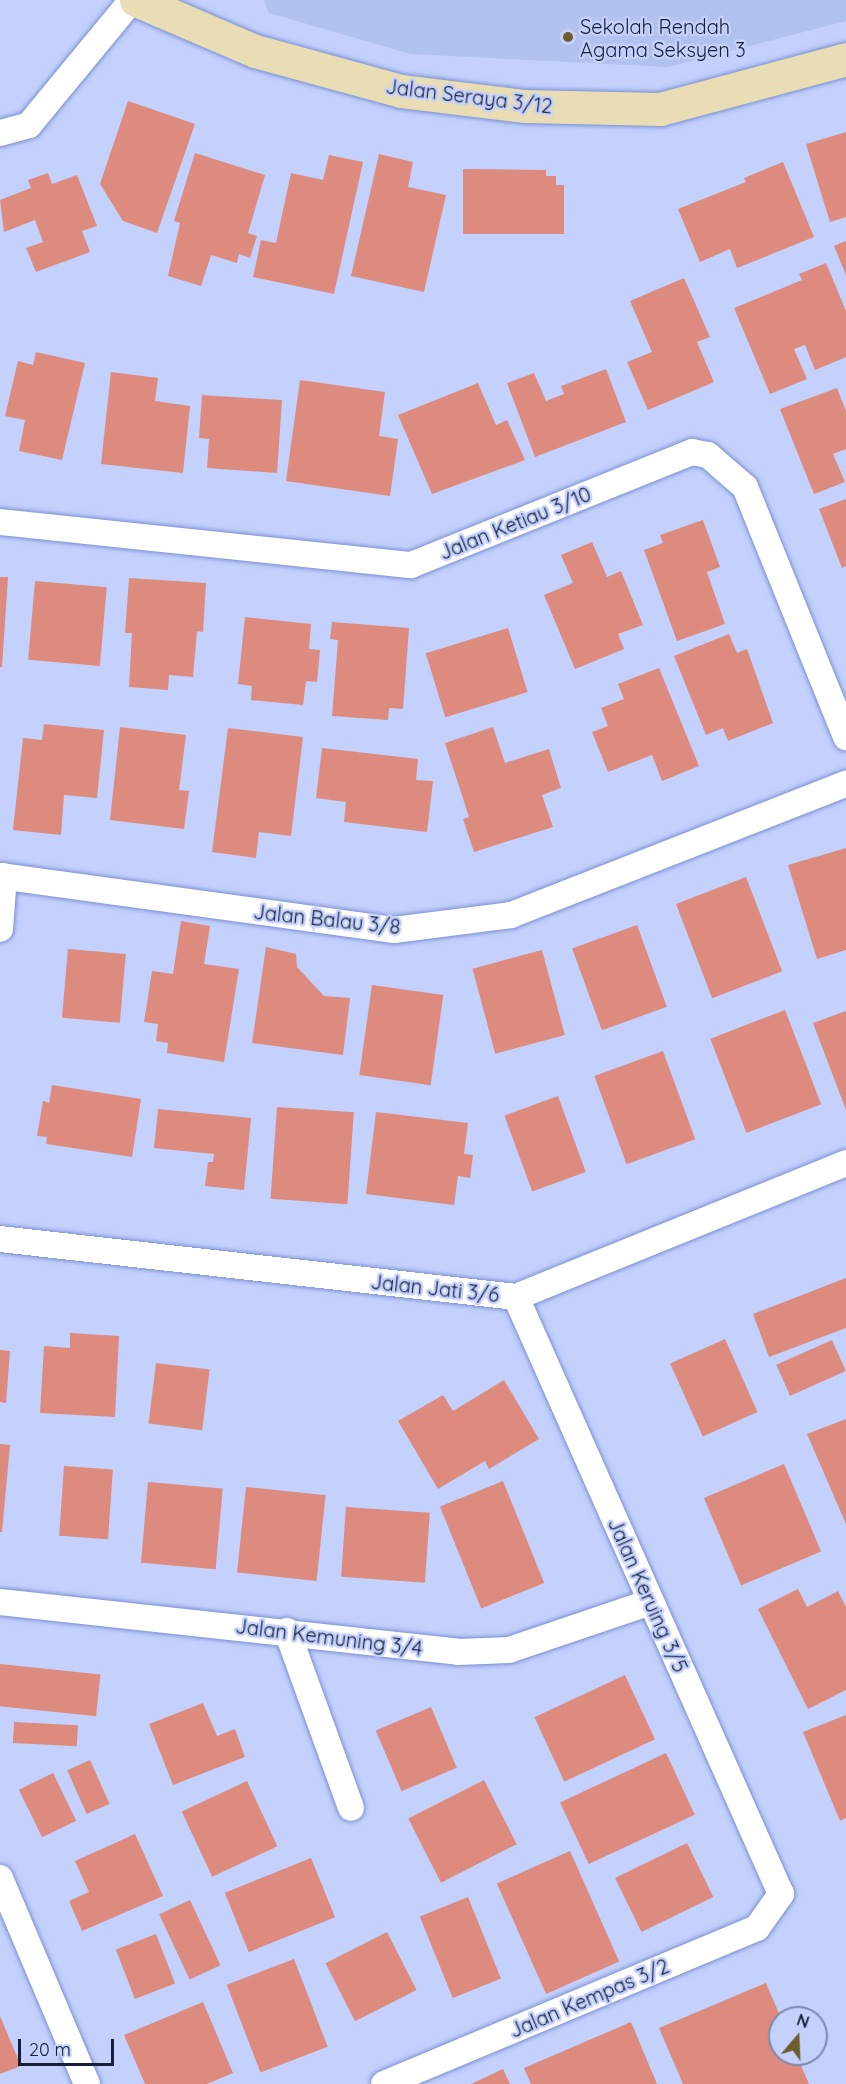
<!DOCTYPE html>
<html>
<head>
<meta charset="utf-8">
<style>
  body { margin:0 }
  #map { position:relative; width:846px; height:2084px; overflow:hidden; background:#c3d1fc; font-family:Quicksand,sans-serif }
  div>[style] { position:absolute }
  [style*='--x'] { left:calc(var(--x)*1px); top:calc(var(--y)*1px); width:calc(var(--w)*1px); rotate:calc(var(--a)*1deg) }
  .built>* { inset:0; background:#b2c2ef }
  .building>* { inset:0; background:#dc8b7e; transform-origin:0 0 }
  .roads { filter:drop-shadow(0 0 2px #7b90d2) drop-shadow(0 0 2px #7b90d2) }
  .street>* { height:26px; margin:-13px; padding:0 13px; transform-origin:13px; border-radius:13px; background:#fff }
  .secondary>* { height:33px; margin:-16.5px; padding:0 16.5px; transform-origin:16.5px; border-radius:16.5px; background:#e8ddb4 }
  .dots>* { width:16px; height:16px; translate:-50% -50%; box-sizing:border-box; border:3px solid #c3d1fc; border-radius:50% }
  span { translate:-50% -50%; white-space:nowrap; text-align:center; line-height:1.15; -webkit-text-stroke:5px #c3d1fc; paint-order:stroke }
  .poi-label { font-size:20px; color:#171e38 }
  .left { translate:0 -50%; text-align:left }
  .street-label { font-size:20px; color:#171e38 }
  .north { position:absolute; left:768px; top:2006px; width:60px; height:60px; box-sizing:border-box; background:#c3d1fc; border:2px solid #7e89ae; border-radius:50%; rotate:19deg; font-size:16px; font-weight:700; line-height:24px; text-align:center; color:#171e38 }
  .north::after { content:''; display:block; margin:auto; width:21px; height:27px; background:#6e5c2b; clip-path:polygon(50% 0,100% 100%,50% 72%,0 100%) }
  .scale { position:absolute; left:18px; top:2039px; width:96px; height:27px; box-sizing:border-box; border:3px solid #171e38; border-top:0; padding-left:8px; font-size:18px; line-height:21px; white-space:nowrap; color:#171e38; -webkit-text-stroke:4px #c3d1fc; paint-order:stroke }
</style>
</head>
<body>
<div id="map">
  <div class="built">
    <i style="clip-path:polygon(264px 0,846px 0,846px 21px,668px 67px,410px 54px,269px 13px)"></i>
  </div>
  <div class="building">
    <i style="clip-path:polygon(128px 101px,195px 124px,157px 233px,123px 221px,100px 184px)"></i>
    <i style="clip-path:polygon(846px 132px,846px 217px,830px 222px,806px 144px)"></i>
    <i style="clip-path:polygon(195px 153px,265px 175px,248px 233px,257px 236px,250px 258px,239px 254px,237px 263px,211px 255px,201px 286px,168px 276px,180px 223px,174px 221px)"></i>
    <i style="clip-path:polygon(379px 154px,413px 162px,408px 187px,446px 195px,424px 292px,351px 276px)"></i>
    <i style="clip-path:polygon(329px 155px,363px 162px,334px 294px,253px 277px,261px 240px,276px 243px,291px 173px,323px 180px)"></i>
    <i style="clip-path:polygon(783px 162px,814px 237px,737px 268px,730px 249px,700px 262px,678px 209px,746px 182px,744px 178px)"></i>
    <i style="clip-path:polygon(463px 169px,546px 170px,546px 176px,556px 176px,556px 185px,564px 185px,564px 234px,463px 234px)"></i>
    <i style="clip-path:polygon(48px 173px,52px 184px,77px 175px,97px 226px,82px 231px,90px 252px,36px 272px,26px 248px,43px 242px,35px 220px,4px 232px,0 200px,31px 188px,28px 180px)"></i>
    <i style="clip-path:polygon(846px 241px,846px 275px,834px 246px)"></i>
    <i style="clip-path:polygon(826px 263px,846px 311px,846px 357px,815px 370px,805px 345px,794px 349px,807px 379px,770px 394px,734px 308px,802px 280px,799px 274px)"></i>
    <i style="clip-path:polygon(684px 278px,710px 337px,697px 342px,714px 382px,648px 410px,627px 362px,652px 352px,630px 301px)"></i>
    <i style="clip-path:polygon(36px 352px,85px 363px,62px 460px,19px 451px,25px 420px,5px 416px,18px 361px,33px 365px)"></i>
    <i style="clip-path:polygon(606px 369px,626px 422px,535px 457px,507px 383px,534px 373px,546px 401px,564px 394px,561px 386px)"></i>
    <i style="clip-path:polygon(111px 372px,158px 378px,155px 401px,190px 406px,183px 473px,101px 464px)"></i>
    <i style="clip-path:polygon(300px 380px,385px 392px,379px 436px,398px 439px,390px 496px,286px 481px)"></i>
    <i style="clip-path:polygon(478px 383px,496px 425px,507px 420px,525px 460px,432px 494px,398px 415px)"></i>
    <i style="clip-path:polygon(837px 388px,846px 411px,846px 449px,833px 454px,845px 482px,814px 494px,780px 409px)"></i>
    <i style="clip-path:polygon(202px 395px,282px 400px,277px 473px,207px 468px,209px 439px,199px 438px)"></i>
    <i style="clip-path:polygon(846px 499px,846px 566px,842px 568px,819px 509px)"></i>
    <i style="clip-path:polygon(703px 520px,720px 567px,707px 572px,725px 624px,677px 641px,644px 550px,663px 543px,660px 535px)"></i>
    <i style="clip-path:polygon(592px 542px,607px 577px,621px 571px,643px 625px,618px 634px,624px 649px,575px 669px,544px 595px,573px 583px,561px 555px)"></i>
    <i style="clip-path:polygon(0 577px,8px 577px,2px 667px,0 667px)"></i>
    <i style="clip-path:polygon(129px 578px,206px 583px,203px 632px,197px 631px,193px 677px,169px 675px,168px 690px,129px 687px,132px 633px,125px 633px)"></i>
    <i style="left:35px;top:581px;width:72px;height:79px;rotate:5deg"></i>
    <i style="clip-path:polygon(245px 617px,311px 624px,309px 649px,320px 650px,317px 682px,306px 681px,303px 705px,251px 700px,252px 686px,238px 684px)"></i>
    <i style="clip-path:polygon(332px 622px,409px 628px,403px 709px,389px 708px,388px 720px,332px 716px,338px 640px,330px 639px)"></i>
    <i style="left:508px;top:628px;width:67px;height:86px;rotate:73deg"></i>
    <i style="clip-path:polygon(729px 634px,737px 653px,747px 649px,773px 723px,728px 741px,723px 728px,706px 735px,674px 656px)"></i>
    <i style="clip-path:polygon(659px 668px,699px 766px,662px 781px,652px 755px,608px 772px,592px 732px,608px 726px,601px 708px,624px 699px,618px 684px)"></i>
    <i style="clip-path:polygon(44px 724px,104px 730px,97px 798px,64px 795px,61px 835px,13px 830px,23px 738px,42px 740px)"></i>
    <i style="clip-path:polygon(120px 727px,186px 735px,179px 790px,189px 791px,184px 829px,110px 820px)"></i>
    <i style="clip-path:polygon(493px 727px,505px 763px,549px 749px,561px 788px,542px 795px,553px 827px,474px 852px,463px 819px,469px 817px,445px 743px)"></i>
    <i style="clip-path:polygon(228px 728px,303px 737px,291px 836px,259px 832px,256px 858px,212px 852px)"></i>
    <i style="clip-path:polygon(322px 748px,418px 759px,416px 780px,433px 781px,427px 832px,344px 822px,346px 802px,316px 798px)"></i>
    <i style="clip-path:polygon(846px 848px,846px 950px,817px 959px,788px 865px)"></i>
    <i style="left:746px;top:877px;width:101px;height:75px;rotate:69deg"></i>
    <i style="clip-path:polygon(181px 921px,210px 926px,204px 964px,239px 969px,224px 1062px,167px 1053px,168px 1043px,156px 1041px,158px 1024px,144px 1022px,152px 971px,173px 974px)"></i>
    <i style="left:637px;top:925px;width:87px;height:69px;rotate:70deg"></i>
    <i style="clip-path:polygon(266px 947px,296px 954px,297px 967px,324px 996px,350px 998px,343px 1055px,252px 1043px)"></i>
    <i style="left:68px;top:949px;width:58px;height:69px;rotate:5deg"></i>
    <i style="left:542px;top:950px;width:88px;height:72px;rotate:75deg"></i>
    <i style="left:372px;top:985px;width:72px;height:91px;rotate:8deg"></i>
    <i style="left:785px;top:1010px;width:101px;height:80px;rotate:69deg"></i>
    <i style="clip-path:polygon(846px 1011px,846px 1110px,813px 1023px)"></i>
    <i style="left:663px;top:1051px;width:94px;height:73px;rotate:70deg"></i>
    <i style="clip-path:polygon(52px 1085px,141px 1099px,132px 1157px,46px 1144px,47px 1137px,37px 1136px,43px 1101px,49px 1103px)"></i>
    <i style="left:558px;top:1096px;width:81px;height:57px;rotate:70deg"></i>
    <i style="left:277px;top:1107px;width:77px;height:92px;rotate:4deg"></i>
    <i style="clip-path:polygon(158px 1109px,251px 1118px,244px 1190px,205px 1186px,208px 1162px,213px 1162px,214px 1154px,154px 1148px)"></i>
    <i style="clip-path:polygon(376px 1112px,468px 1123px,464px 1154px,473px 1155px,470px 1178px,458px 1176px,454px 1205px,366px 1194px)"></i>
    <i style="clip-path:polygon(846px 1278px,846px 1328px,769px 1357px,753px 1314px)"></i>
    <i style="clip-path:polygon(70px 1333px,119px 1336px,115px 1417px,40px 1413px,44px 1346px,70px 1348px)"></i>
    <i style="left:725px;top:1339px;width:80px;height:60px;rotate:66deg"></i>
    <i style="left:832px;top:1340px;width:34px;height:61px;rotate:66deg"></i>
    <i style="clip-path:polygon(0 1350px,10px 1351px,6px 1403px,0 1402px)"></i>
    <i style="left:156px;top:1363px;width:54px;height:61px;rotate:7deg"></i>
    <i style="clip-path:polygon(504px 1380px,539px 1439px,489px 1469px,485px 1461px,438px 1489px,398px 1421px,443px 1395px,453px 1411px)"></i>
    <i style="clip-path:polygon(846px 1419px,846px 1524px,807px 1434px)"></i>
    <i style="clip-path:polygon(0 1444px,10px 1445px,2px 1532px,0 1532px)"></i>
    <i style="left:784px;top:1464px;width:95px;height:87px;rotate:67deg"></i>
    <i style="left:64px;top:1466px;width:49px;height:70px;rotate:4deg"></i>
    <i style="left:503px;top:1481px;width:110px;height:68px;rotate:68deg"></i>
    <i style="left:148px;top:1482px;width:75px;height:81px;rotate:5deg"></i>
    <i style="left:246px;top:1487px;width:80px;height:86px;rotate:6deg"></i>
    <i style="left:346px;top:1507px;width:84px;height:70px;rotate:4deg"></i>
    <i style="clip-path:polygon(798px 1589px,807px 1607px,838px 1591px,846px 1607px,846px 1690px,808px 1709px,758px 1609px)"></i>
    <i style="left:0;top:1664px;width:101px;height:42px;rotate:6deg"></i>
    <i style="left:625px;top:1675px;width:71px;height:100px;rotate:65deg"></i>
    <i style="clip-path:polygon(203px 1703px,217px 1736px,235px 1729px,245px 1757px,173px 1785px,149px 1724px)"></i>
    <i style="left:431px;top:1707px;width:66px;height:60px;rotate:67deg"></i>
    <i style="clip-path:polygon(846px 1715px,846px 1818px,840px 1821px,803px 1732px)"></i>
    <i style="left:14px;top:1722px;width:64px;height:21px;rotate:3deg"></i>
    <i style="left:666px;top:1753px;width:68px;height:117px;rotate:65deg"></i>
    <i style="left:90px;top:1760px;width:48px;height:25px;rotate:66deg"></i>
    <i style="left:53px;top:1773px;width:53px;height:38px;rotate:64deg"></i>
    <i style="left:484px;top:1780px;width:72px;height:85px;rotate:63deg"></i>
    <i style="left:247px;top:1781px;width:72px;height:72px;rotate:65deg"></i>
    <i style="clip-path:polygon(135px 1834px,163px 1896px,82px 1931px,69px 1901px,89px 1892px,75px 1861px)"></i>
    <i style="left:687px;top:1843px;width:60px;height:80px;rotate:64deg"></i>
    <i style="left:570px;top:1851px;width:121px;height:80px;rotate:66deg"></i>
    <i style="left:311px;top:1858px;width:64px;height:93px;rotate:68deg"></i>
    <i style="left:468px;top:1897px;width:88px;height:52px;rotate:68deg"></i>
    <i style="left:190px;top:1900px;width:72px;height:34px;rotate:65deg"></i>
    <i style="left:387px;top:1932px;width:65px;height:69px;rotate:63deg"></i>
    <i style="left:156px;top:1934px;width:53px;height:43px;rotate:69deg"></i>
    <i style="left:294px;top:1959px;width:94px;height:72px;rotate:69deg"></i>
    <i style="clip-path:polygon(766px 1983px,781px 2018px,780px 2054px,796px 2054px,809px 2084px,683px 2084px,659px 2028px)"></i>
    <i style="clip-path:polygon(203px 2002px,233px 2073px,207px 2084px,145px 2084px,124px 2035px)"></i>
    <i style="clip-path:polygon(0 2016px,21px 2066px,0 2074px)"></i>
    <i style="clip-path:polygon(631px 2022px,657px 2084px,531px 2084px,524px 2068px)"></i>
    <i style="clip-path:polygon(503px 2069px,510px 2084px,471px 2084px)"></i>
  </div>
  <div class="roads">
    <div class="street">
      <i style="--x:0;--y:133;--w:30;--a:-15"></i>
      <i style="--x:29;--y:125;--w:162;--a:-50.5"></i>
      <i style="--x:0;--y:522;--w:413;--a:6"></i>
      <i style="--x:411;--y:565;--w:303;--a:-21.9"></i>
      <i style="--x:692;--y:452;--w:16;--a:11"></i>
      <i style="--x:708;--y:455;--w:49;--a:40.9"></i>
      <i style="--x:745;--y:487;--w:270;--a:68"></i>
      <i style="--x:0;--y:876;--w:398;--a:7.8"></i>
      <i style="--x:394;--y:930;--w:118;--a:-7.3"></i>
      <i style="--x:511;--y:915;--w:360;--a:-21.4"></i>
      <i style="--x:0;--y:929;--w:53;--a:-85.7"></i>
      <i style="--x:0;--y:1239;--w:519;--a:6.41"></i>
      <i style="--x:516;--y:1297;--w:356;--a:-22.1"></i>
      <i style="--x:0;--y:1602;--w:461;--a:6.2"></i>
      <i style="--x:458;--y:1652;--w:51;--a:-2.2"></i>
      <i style="--x:509;--y:1650;--w:150;--a:-18.7"></i>
      <i style="--x:287;--y:1631;--w:188;--a:70.1"></i>
      <i style="--x:0;--y:1878;--w:224;--a:67.1"></i>
      <i style="--x:384;--y:2084;--w:404;--a:-22.7"></i>
      <i style="--x:757;--y:1928;--w:42;--a:-54.8"></i>
      <i style="--x:781;--y:1894;--w:653;--a:-113.94"></i>
    </div>
    <div class="secondary">
      <i style="--x:136;--y:0;--w:129;--a:23.2"></i>
      <i style="--x:255;--y:51;--w:151;--a:15.3"></i>
      <i style="--x:401;--y:91;--w:125;--a:6.9"></i>
      <i style="--x:525;--y:106;--w:135;--a:1.3"></i>
      <i style="--x:660;--y:109;--w:193;--a:-15"></i>
    </div>
  </div>
  <div class="dots">
    <i style="left:568px;top:37px;background:#6e5c2b"></i>
  </div>
  <div class="poi-label">
    <span class="left" style="left:580px;top:38px">Sekolah Rendah<br>Agama Seksyen 3</span>
  </div>
  <div class="street-label">
    <span style="left:469px;top:96px;rotate:7deg">Jalan Seraya 3/12</span>
    <span style="left:515px;top:523px;rotate:-22deg">Jalan Ketiau 3/10</span>
    <span style="left:327px;top:919px;rotate:6deg">Jalan Balau 3/8</span>
    <span style="left:435px;top:1288px;rotate:6deg">Jalan Jati 3/6</span>
    <span style="left:648px;top:1595px;rotate:66deg">Jalan Keruing 3/5</span>
    <span style="left:329px;top:1637px;rotate:7deg">Jalan Kemuning 3/4</span>
    <span style="left:589px;top:1998px;rotate:-23deg">Jalan Kempas 3/2</span>
  </div>
  <div class="north">N</div>
  <div class="scale">20 m</div>
</div>
</body>
</html>
